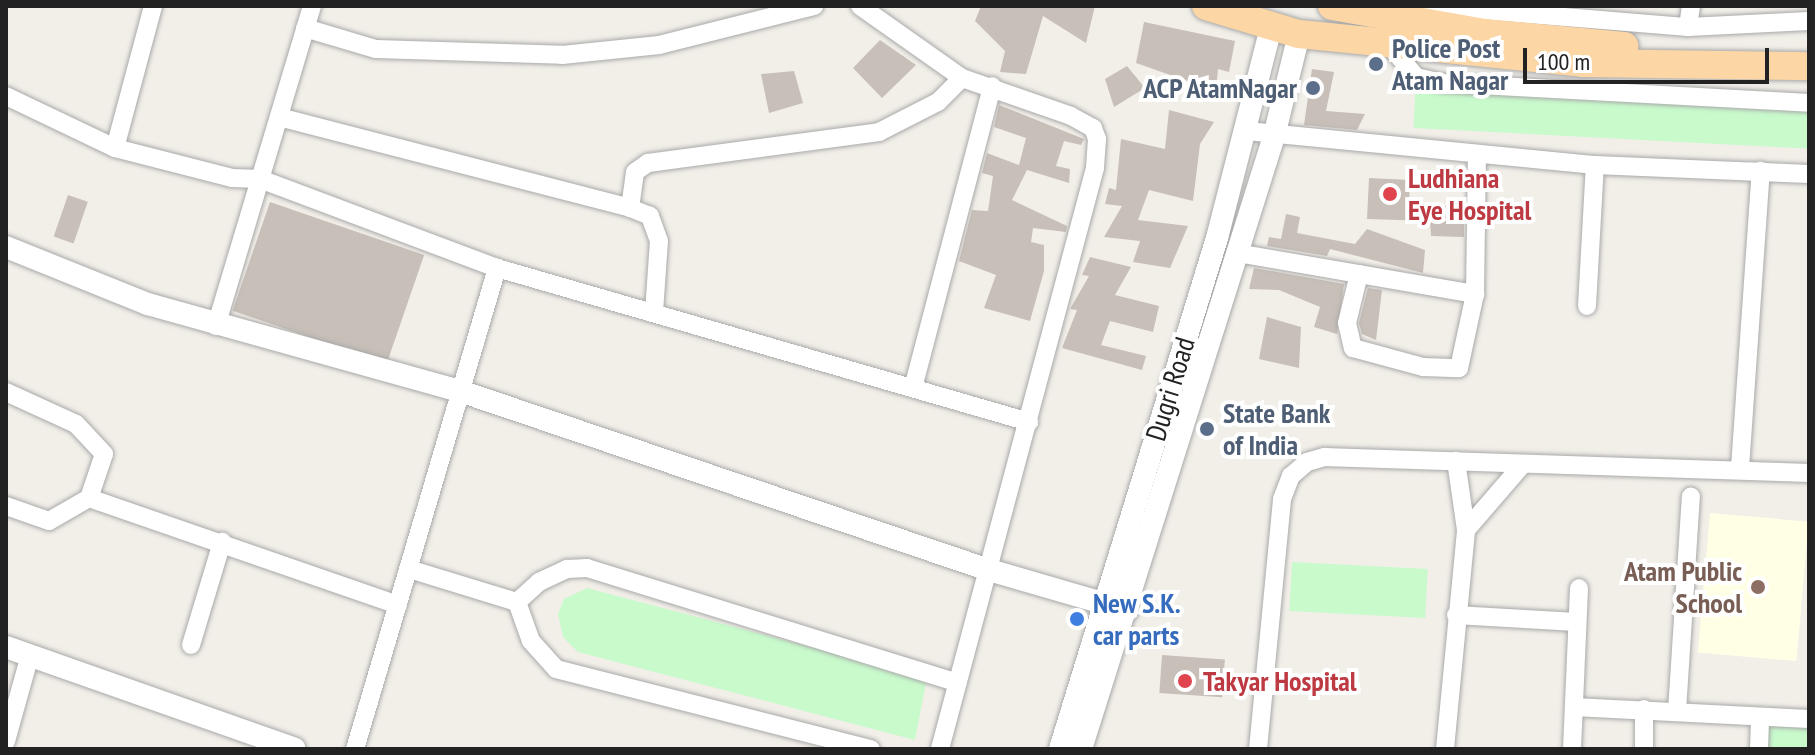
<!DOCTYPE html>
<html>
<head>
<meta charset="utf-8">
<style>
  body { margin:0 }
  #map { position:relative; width:1815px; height:755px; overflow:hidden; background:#f2efe9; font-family:"PT Sans Narrow",sans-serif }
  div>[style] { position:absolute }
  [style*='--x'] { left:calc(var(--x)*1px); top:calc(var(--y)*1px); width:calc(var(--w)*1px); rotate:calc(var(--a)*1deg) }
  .education>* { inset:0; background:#ffffe5; transform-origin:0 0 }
  .park>* { inset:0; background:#c8facc; transform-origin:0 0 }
  .building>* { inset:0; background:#c7bfb8; transform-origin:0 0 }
  .roads { filter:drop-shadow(0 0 2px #a9a9a9) drop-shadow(0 0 2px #a9a9a9) }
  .minor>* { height:18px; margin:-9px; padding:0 9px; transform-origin:9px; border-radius:9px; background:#fff }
  .tertiary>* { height:22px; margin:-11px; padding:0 11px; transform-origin:11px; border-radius:11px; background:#fff }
  .primary>* { height:28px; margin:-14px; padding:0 14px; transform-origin:14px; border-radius:14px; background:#fcd6a4 }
  .dots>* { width:22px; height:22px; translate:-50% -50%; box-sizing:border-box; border:4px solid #fff; border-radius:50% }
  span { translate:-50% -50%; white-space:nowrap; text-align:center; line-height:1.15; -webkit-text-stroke:8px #fff; paint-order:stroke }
  .service-label { font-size:28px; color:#4e5e75; font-weight:700 }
  .left { translate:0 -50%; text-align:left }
  .right { translate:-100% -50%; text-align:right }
  .health-label { font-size:28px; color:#be3a42; font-weight:700 }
  .street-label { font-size:28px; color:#222 }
  .education-label { font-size:28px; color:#785e54; font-weight:700 }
  .shop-label { font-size:28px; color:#366cbe; font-weight:700 }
  .frame { position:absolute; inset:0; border:8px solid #222; pointer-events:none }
  .scale { position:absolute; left:1523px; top:48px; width:246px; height:36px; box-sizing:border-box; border:4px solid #222; border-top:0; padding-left:10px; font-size:24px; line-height:28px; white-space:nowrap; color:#222; -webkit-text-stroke:6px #fff; paint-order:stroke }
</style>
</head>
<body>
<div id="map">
  <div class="education">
    <i style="left:1710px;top:513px;width:99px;height:140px;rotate:5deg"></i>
  </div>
  <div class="park">
    <i style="left:1416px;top:78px;width:394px;height:50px;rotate:3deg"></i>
    <i style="left:1292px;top:562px;width:136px;height:49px;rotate:3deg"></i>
    <i style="clip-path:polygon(587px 588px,927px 678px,915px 740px,578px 652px,563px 637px,558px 614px,564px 599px)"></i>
    <i style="left:1768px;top:725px;width:41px;height:24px;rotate:1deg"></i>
  </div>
  <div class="building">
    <i style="clip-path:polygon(981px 6px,1095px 6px,1086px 43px,1043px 16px,1026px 74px,1000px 72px,1005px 51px,975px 21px)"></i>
    <i style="clip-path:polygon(1144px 22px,1235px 41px,1229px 72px,1218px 69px,1216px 91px,1136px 63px)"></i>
    <i style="clip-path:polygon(880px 40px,916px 65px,882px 98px,853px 68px)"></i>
    <i style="clip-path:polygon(1127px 66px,1145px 88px,1114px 107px,1105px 79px)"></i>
    <i style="clip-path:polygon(1312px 69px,1334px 72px,1326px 111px,1365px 114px,1357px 130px,1304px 125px)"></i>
    <i style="clip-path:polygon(794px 71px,803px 103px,769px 113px,761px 74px)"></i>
    <i style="clip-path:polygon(999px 105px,1084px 139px,1081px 145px,1064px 141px,1056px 166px,1070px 169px,1069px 183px,1027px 170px,1012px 200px,1067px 226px,1066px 232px,1033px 228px,1031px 242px,1044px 245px,1044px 271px,1030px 321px,984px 308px,996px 275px,959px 261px,972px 210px,988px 211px,993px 176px,982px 173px,987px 153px,1019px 165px,1026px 138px,994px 127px)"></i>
    <i style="clip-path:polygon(1169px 110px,1214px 122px,1200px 144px,1193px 201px,1149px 190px,1138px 220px,1188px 226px,1170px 268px,1133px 262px,1140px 241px,1104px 237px,1122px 206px,1105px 204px,1109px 188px,1116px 190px,1121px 139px,1165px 149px)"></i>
    <i style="clip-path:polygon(1369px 178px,1410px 180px,1409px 203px,1464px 208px,1464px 237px,1431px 236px,1430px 221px,1367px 219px)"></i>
    <i style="left:68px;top:195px;width:21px;height:44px;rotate:19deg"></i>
    <i style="left:270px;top:202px;width:163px;height:115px;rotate:19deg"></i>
    <i style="clip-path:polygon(1286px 214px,1300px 217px,1297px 233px,1355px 244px,1367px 229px,1425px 250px,1423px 273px,1330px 249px,1327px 256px,1267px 246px,1269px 237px,1281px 239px)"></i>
    <i style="clip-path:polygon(1090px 257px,1131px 267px,1115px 295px,1159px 306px,1153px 332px,1110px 321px,1101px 345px,1146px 356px,1142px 370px,1062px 348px,1077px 310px,1070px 309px,1089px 276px,1082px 275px)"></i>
    <i style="clip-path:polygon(1254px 268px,1344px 284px,1337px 334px,1314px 327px,1320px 307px,1279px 290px,1249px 289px)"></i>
    <i style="clip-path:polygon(1368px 288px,1382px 290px,1376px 340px,1362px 334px,1359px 323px)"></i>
    <i style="clip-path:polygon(1267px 317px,1301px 327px,1299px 368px,1259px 359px)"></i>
    <i style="left:1162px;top:655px;width:63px;height:38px;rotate:4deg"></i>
  </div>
  <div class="roads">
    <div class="minor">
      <i style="--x:860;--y:6;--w:125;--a:35.2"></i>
      <i style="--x:962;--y:78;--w:115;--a:19.2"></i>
      <i style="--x:1071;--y:116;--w:25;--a:29"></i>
      <i style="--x:1093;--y:128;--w:12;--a:70"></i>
      <i style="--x:1097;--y:139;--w:29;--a:94"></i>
      <i style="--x:1095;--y:168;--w:601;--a:104.94"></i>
      <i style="--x:1431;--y:6;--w:258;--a:4.7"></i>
      <i style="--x:1688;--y:27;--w:121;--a:-2.8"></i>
      <i style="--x:1688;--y:27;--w:21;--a:-82"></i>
      <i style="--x:305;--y:28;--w:74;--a:16.5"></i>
      <i style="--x:376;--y:49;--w:186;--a:1.8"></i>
      <i style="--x:562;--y:55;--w:98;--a:-5.9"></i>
      <i style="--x:659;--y:45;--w:160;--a:-14.1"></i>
      <i style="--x:1386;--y:41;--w:47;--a:50.2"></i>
      <i style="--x:1416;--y:77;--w:27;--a:13"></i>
      <i style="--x:1442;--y:83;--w:368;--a:3.1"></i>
      <i style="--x:6;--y:96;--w:121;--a:25.5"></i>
      <i style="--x:115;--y:148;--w:121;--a:14.4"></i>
      <i style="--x:232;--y:178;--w:28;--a:2"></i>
      <i style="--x:260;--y:179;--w:253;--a:20.6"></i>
      <i style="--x:497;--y:268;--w:554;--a:16.14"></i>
      <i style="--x:279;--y:117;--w:363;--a:14.5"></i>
      <i style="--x:1247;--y:131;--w:350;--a:5.6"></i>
      <i style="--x:1595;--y:165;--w:214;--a:2.4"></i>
      <i style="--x:115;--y:148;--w:147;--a:-75"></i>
      <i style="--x:1237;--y:253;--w:242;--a:9.8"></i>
      <i style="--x:1359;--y:274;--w:50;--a:103.8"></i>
      <i style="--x:1347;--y:323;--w:26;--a:77"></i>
      <i style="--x:1353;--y:348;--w:73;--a:15.2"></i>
      <i style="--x:1423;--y:367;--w:36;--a:2"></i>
      <i style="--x:1459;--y:368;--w:76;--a:-77.8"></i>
      <i style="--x:1475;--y:294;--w:140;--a:-89.2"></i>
      <i style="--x:1587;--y:306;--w:141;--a:-86.8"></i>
      <i style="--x:654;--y:312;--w:71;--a:-86"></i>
      <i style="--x:659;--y:241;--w:27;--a:-110"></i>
      <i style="--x:650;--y:216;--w:22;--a:-158"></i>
      <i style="--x:630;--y:208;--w:36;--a:-82"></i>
      <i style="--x:635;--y:172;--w:16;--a:-35"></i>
      <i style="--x:648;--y:163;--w:233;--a:-7.6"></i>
      <i style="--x:879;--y:132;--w:66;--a:-27"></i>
      <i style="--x:938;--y:102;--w:34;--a:-45"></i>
      <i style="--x:216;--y:326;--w:334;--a:-73.3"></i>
      <i style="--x:913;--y:388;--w:312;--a:-75.3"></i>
      <i style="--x:6;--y:392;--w:77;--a:24.6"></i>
      <i style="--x:76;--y:424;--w:41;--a:47"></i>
      <i style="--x:104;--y:454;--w:46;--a:108.8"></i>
      <i style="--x:89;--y:498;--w:46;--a:150.1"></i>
      <i style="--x:49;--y:521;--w:46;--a:-160.8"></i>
      <i style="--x:1740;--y:468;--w:298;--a:-86"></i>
      <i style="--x:89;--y:498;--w:327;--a:19.1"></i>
      <i style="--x:1466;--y:530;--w:87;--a:-49.2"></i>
      <i style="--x:409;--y:569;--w:113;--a:17"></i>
      <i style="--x:517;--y:602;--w:41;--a:70.3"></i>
      <i style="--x:531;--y:641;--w:38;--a:48"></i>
      <i style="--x:556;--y:669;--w:325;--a:14.3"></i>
      <i style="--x:517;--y:602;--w:30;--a:-42"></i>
      <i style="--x:539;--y:582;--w:31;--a:-25"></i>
      <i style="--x:567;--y:569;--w:20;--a:-3"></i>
      <i style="--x:587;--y:568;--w:388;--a:17.2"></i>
      <i style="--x:1456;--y:615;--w:120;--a:3.3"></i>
      <i style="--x:191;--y:645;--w:108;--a:-73.2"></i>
      <i style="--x:1574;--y:707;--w:235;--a:2.9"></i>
      <i style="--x:1677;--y:711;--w:215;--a:-86.3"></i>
      <i style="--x:6;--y:741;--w:89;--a:-74.4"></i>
      <i style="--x:355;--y:749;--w:502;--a:-73.55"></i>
      <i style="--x:1258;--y:749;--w:251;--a:-84.5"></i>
      <i style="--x:1282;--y:499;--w:25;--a:-69"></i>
      <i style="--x:1291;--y:476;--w:21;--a:-41"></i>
      <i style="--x:1307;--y:462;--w:19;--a:-16"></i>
      <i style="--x:1325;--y:457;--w:484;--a:1.9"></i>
      <i style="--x:1445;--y:749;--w:220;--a:-84.5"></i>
      <i style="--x:1466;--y:530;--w:70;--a:-98.2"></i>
      <i style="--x:1572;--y:749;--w:161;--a:-87.5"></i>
      <i style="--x:1644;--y:749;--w:40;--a:-90"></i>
      <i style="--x:1759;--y:749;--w:32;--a:-88"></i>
    </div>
    <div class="tertiary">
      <i style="--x:6;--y:247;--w:153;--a:21.9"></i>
      <i style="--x:148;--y:304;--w:327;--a:15.6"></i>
      <i style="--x:463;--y:392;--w:555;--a:18.7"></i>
      <i style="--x:989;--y:570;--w:144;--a:16.2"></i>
      <i style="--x:6;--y:647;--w:306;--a:19.4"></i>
      <i style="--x:1060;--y:749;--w:535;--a:-72.92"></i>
      <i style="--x:1217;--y:238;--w:218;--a:-75.6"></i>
      <i style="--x:1081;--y:749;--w:643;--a:-72.52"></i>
      <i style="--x:1274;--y:136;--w:105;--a:-76.2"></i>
    </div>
    <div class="primary">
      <i style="--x:1206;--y:6;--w:97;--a:16.8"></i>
      <i style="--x:1299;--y:34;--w:285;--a:5.8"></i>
      <i style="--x:1583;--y:63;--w:226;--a:0.8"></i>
      <i style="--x:1332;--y:6;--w:155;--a:10"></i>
      <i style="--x:1485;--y:33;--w:140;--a:5.3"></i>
    </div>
  </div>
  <div class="dots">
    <i style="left:1376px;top:64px;background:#5c6f8a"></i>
    <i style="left:1313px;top:88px;background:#5c6f8a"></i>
    <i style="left:1390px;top:194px;background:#e0444e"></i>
    <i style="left:1207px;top:429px;background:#5c6f8a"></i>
    <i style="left:1758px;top:587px;background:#8d6e63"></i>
    <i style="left:1077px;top:619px;background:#3f7fe0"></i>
    <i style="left:1185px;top:681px;background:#e0444e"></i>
  </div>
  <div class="service-label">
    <span class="left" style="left:1392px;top:64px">Police Post<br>Atam Nagar</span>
    <span class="right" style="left:1297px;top:88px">ACP AtamNagar</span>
    <span class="left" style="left:1223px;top:429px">State Bank<br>of India</span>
  </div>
  <div class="health-label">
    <span class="left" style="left:1408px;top:194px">Ludhiana<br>Eye Hospital</span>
    <span class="left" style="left:1203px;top:681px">Takyar Hospital</span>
  </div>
  <div class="street-label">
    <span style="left:1170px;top:389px;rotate:-73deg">Dugri Road</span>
  </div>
  <div class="education-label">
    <span class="right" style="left:1742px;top:587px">Atam Public<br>School</span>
  </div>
  <div class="shop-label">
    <span class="left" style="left:1093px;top:619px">New S.K.<br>car parts</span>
  </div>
  <div class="frame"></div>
  <div class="scale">100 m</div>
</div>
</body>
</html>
